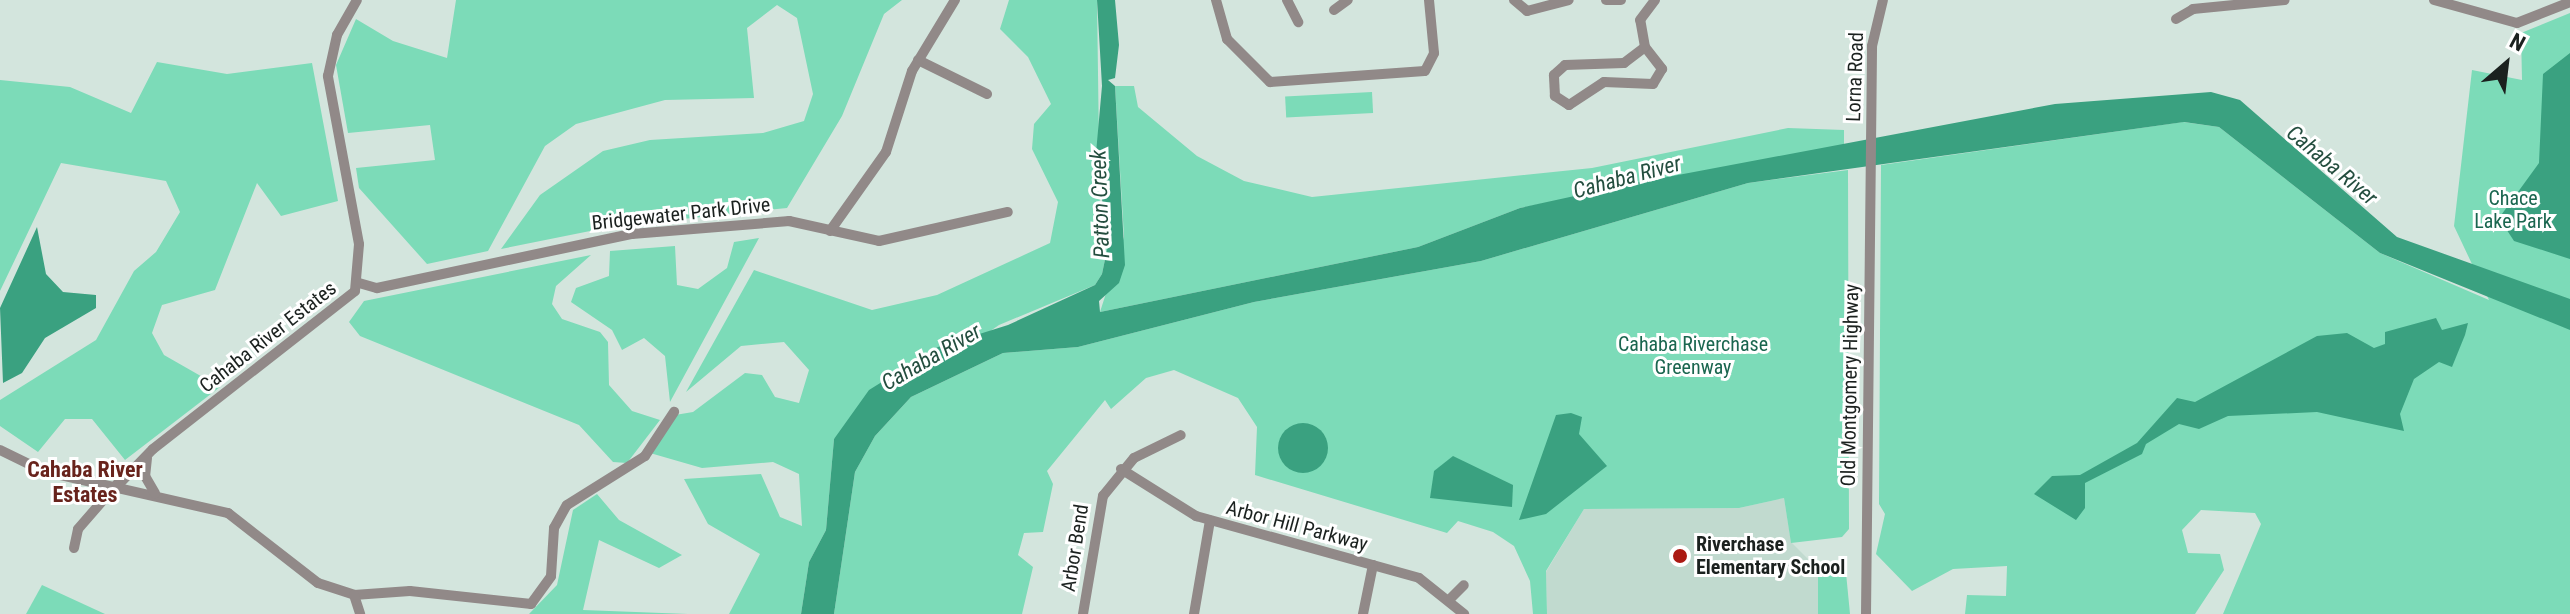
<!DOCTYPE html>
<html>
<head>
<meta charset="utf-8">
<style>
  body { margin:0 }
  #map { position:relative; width:2570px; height:614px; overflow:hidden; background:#d3e5dd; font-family:"Roboto Condensed",sans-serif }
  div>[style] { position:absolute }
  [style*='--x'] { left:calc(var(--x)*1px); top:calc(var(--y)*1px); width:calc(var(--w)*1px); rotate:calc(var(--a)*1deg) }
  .built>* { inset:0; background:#c1dacf }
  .green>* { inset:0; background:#7cdbb8; transform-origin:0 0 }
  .water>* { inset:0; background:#3aa180 }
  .round { border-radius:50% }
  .minor>* { height:10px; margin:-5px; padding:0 5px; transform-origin:5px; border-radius:5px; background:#918988 }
  .dots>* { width:22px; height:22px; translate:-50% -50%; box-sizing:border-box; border:4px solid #fff; border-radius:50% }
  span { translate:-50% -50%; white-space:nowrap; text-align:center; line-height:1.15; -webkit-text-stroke:6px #fff; paint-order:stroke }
  .street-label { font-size:20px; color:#1b211f }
  .park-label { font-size:20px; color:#1a664f }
  .poi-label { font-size:20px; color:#1b211f; font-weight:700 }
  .left { translate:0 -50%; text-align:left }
  .water-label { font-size:22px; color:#244e3f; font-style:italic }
  .neighbourhood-label { font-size:22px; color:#68231c; font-weight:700 }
  .north { position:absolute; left:2466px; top:24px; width:80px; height:80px; -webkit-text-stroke:6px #fff; paint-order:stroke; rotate:28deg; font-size:22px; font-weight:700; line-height:32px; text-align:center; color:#1b211f }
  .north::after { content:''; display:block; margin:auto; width:28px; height:36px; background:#1b211f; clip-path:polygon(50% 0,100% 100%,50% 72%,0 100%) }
</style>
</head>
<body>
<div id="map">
  <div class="built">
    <i style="clip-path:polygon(1784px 498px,1791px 542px,1818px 569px,1818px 614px,1547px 614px,1546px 572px,1584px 509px,1739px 508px)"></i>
  </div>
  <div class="green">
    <i style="clip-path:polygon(456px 0,902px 0,884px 14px,842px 116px,787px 208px,615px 226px,501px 249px,540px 195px,603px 151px,650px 140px,763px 133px,804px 121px,813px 94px,797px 18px,777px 5px,747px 28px,754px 98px,665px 100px,576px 124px,545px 146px,488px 251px,427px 264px,359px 188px,356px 168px,435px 160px,430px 125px,348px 133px,336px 65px,356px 19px,393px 41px,447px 58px)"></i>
    <i style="clip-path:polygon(1009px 0,1097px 0,1100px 219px,1108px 245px,1102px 274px,1095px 285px,999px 325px,834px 439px,826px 530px,809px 562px,801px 614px,729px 614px,760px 554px,708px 524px,684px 479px,761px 474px,780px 517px,802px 526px,799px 474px,773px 462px,702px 468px,650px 453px,675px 415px,693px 412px,745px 373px,762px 375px,775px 397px,799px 403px,809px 370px,784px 342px,741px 346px,686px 392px,754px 270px,872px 310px,937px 295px,1050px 243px,1058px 202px,1032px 149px,1034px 124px,1051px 104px,1028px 57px,1000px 29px)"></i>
    <i style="clip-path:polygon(2570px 13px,2570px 614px,2223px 614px,2261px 524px,2255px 513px,2201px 510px,2182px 530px,2188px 553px,2220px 554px,2224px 570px,2195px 614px,1965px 614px,1967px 595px,2006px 596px,2007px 566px,1953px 569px,1912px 591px,1876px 554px,1885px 514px,1879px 504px,1881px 165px,2183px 122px,2219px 127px,2380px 253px,2489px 300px,2454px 226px,2472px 70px,2522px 80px,2521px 33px)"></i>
    <i style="clip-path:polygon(157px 62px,227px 74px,312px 63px,338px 201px,281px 216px,257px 183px,215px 290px,162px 305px,152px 333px,164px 355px,220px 387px,125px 460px,92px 419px,65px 419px,38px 452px,0 426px,0 400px,96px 340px,134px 271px,156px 252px,180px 212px,166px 181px,61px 163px,0 291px,0 80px,70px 87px,131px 113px)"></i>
    <i style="clip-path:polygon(1115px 86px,1134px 86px,1138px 107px,1197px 156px,1244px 181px,1312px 197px,1592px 168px,1788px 128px,1844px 130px,1844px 145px,1520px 208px,1418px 247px,1100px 312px,1124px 237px)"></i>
    <i style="left:1372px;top:92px;width:21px;height:87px;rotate:87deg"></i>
    <i style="clip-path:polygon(1848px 170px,1849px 529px,1842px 537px,1791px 543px,1784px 498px,1739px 508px,1584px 509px,1546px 571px,1547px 614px,1533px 614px,1530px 581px,1514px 546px,1493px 532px,1458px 521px,1447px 533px,1255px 475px,1257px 427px,1238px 398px,1174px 370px,1146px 378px,1111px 409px,1105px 400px,1047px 471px,1053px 484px,1043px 532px,1024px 533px,1018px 555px,1033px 567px,1022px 614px,834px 614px,855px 472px,875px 436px,911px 397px,1003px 353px,1078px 347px,1254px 302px,1481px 261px,1748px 183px)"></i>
    <i style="clip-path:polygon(759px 238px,670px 402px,665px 356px,644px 338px,622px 350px,612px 330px,571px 302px,576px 288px,609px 276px,610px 251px,675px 246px,677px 285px,698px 289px,727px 268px,734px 242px)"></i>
    <i style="clip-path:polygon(591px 255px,556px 286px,552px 304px,562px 319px,600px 332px,608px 342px,609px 385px,632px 411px,660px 420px,627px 463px,613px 462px,579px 425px,360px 336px,349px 322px,364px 301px)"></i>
    <i style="clip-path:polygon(597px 494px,619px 520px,682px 555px,659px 568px,599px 540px,583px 610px,688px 614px,529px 614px,557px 585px,573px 510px)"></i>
    <i style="clip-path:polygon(1818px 569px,1846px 573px,1850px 614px,1818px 614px)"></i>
    <i style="clip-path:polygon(42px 585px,105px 614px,26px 614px)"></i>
  </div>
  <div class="water">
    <i style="clip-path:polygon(1097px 0,1115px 0,1119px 45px,1115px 78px,1108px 80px,1115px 86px,1125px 265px,1119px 283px,1099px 301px,1100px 312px,1418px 247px,1520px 208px,1625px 185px,2055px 104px,2211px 92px,2240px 100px,2397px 237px,2570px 299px,2570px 330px,2380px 253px,2219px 127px,2184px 122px,1748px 183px,1481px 261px,1254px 302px,1078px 347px,1003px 353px,911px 397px,875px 436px,855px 472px,834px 614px,801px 614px,809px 562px,826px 530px,834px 439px,869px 390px,938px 347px,1008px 325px,1095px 285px,1102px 274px,1108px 245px,1096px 153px,1102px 86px)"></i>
    <i style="clip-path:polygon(2570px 53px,2570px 259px,2514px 241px,2499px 218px,2539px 163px,2543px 74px)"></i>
    <i style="clip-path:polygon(37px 227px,46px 274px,63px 292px,96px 295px,96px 308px,45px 338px,22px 373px,3px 383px,0 308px)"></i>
    <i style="clip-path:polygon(2436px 318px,2442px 330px,2468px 323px,2465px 335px,2452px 367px,2439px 362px,2414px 379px,2400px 414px,2404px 431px,2317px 412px,2228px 416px,2199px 429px,2179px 424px,2146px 444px,2142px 454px,2085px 483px,2085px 508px,2076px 520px,2034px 494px,2052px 476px,2080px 475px,2137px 443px,2177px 398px,2195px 402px,2317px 336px,2347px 333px,2374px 348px,2385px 344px,2385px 332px)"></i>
    <i style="clip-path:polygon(1571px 413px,1582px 417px,1579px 434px,1607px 466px,1546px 514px,1519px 520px,1556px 415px)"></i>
    <i class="round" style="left:1278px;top:423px;width:50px;height:50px"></i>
    <i style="clip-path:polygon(1453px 456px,1513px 485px,1512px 507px,1430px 498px,1434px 471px)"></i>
  </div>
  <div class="minor">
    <i style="--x:1216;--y:0;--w:41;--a:74.2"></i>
    <i style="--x:1227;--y:39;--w:61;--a:45"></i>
    <i style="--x:1270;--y:82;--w:155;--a:-4.1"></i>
    <i style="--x:1425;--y:71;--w:20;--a:-63"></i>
    <i style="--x:1434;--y:53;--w:53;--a:-95.4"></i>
    <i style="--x:1287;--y:0;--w:25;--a:63"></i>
    <i style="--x:1514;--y:0;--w:17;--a:40"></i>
    <i style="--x:1527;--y:11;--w:43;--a:-14.7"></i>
    <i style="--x:1606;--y:0;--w:15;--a:0"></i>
    <i style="--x:2434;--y:0;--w:86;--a:15.5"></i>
    <i style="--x:2517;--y:23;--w:57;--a:-21.6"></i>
    <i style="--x:1334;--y:10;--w:17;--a:-36"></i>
    <i style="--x:2176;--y:19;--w:20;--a:-30"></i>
    <i style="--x:2193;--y:9;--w:92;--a:-5.6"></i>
    <i style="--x:1645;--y:47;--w:28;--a:52"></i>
    <i style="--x:1662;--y:69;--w:17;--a:121"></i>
    <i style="--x:1653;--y:84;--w:49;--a:-177.7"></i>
    <i style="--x:1604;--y:82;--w:42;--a:146.7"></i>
    <i style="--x:1569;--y:105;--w:17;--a:-147"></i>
    <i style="--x:1555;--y:96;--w:21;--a:-93"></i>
    <i style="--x:1554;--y:75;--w:15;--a:-42"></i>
    <i style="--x:1565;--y:65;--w:59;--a:-1.9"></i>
    <i style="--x:1624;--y:63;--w:26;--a:-37"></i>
    <i style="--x:1645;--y:47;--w:27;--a:-100"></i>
    <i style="--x:1640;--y:20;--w:25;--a:-53"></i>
    <i style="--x:918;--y:60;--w:77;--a:26.2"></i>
    <i style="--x:830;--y:231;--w:97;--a:-54.7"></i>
    <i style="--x:886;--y:152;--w:85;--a:-72.2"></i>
    <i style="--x:912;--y:71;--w:83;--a:-58.8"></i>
    <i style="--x:359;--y:283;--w:19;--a:16"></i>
    <i style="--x:377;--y:288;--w:261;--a:-12"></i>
    <i style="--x:632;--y:234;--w:158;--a:-4.7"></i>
    <i style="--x:789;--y:221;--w:92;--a:12.5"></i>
    <i style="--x:879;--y:241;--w:132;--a:-12.7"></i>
    <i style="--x:0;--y:450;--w:48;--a:26"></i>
    <i style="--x:43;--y:471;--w:190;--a:12.8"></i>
    <i style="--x:228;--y:513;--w:114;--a:37.9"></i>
    <i style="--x:318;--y:583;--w:38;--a:18"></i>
    <i style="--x:354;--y:595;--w:56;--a:-4.1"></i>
    <i style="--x:410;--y:591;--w:122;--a:6.1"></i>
    <i style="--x:531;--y:604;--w:34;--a:-54"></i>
    <i style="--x:551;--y:576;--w:48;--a:-86.4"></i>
    <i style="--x:554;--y:528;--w:26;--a:-61"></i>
    <i style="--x:567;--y:505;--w:92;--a:-32.1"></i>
    <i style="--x:645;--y:456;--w:53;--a:-56.6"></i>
    <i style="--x:147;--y:458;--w:18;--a:96"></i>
    <i style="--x:145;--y:476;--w:20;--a:60"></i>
    <i style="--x:1121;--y:469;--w:89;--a:32.1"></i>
    <i style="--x:1196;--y:516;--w:231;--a:15.5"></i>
    <i style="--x:1419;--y:578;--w:58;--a:38.7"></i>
    <i style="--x:120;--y:483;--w:47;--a:-45.9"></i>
    <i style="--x:153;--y:449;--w:256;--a:-38"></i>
    <i style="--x:355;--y:291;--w:47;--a:-85.1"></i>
    <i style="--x:359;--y:244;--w:171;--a:-100.5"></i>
    <i style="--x:328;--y:76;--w:42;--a:-77.6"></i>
    <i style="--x:337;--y:35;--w:40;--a:-60.3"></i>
    <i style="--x:74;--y:548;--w:19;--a:-78"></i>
    <i style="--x:78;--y:529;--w:61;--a:-49"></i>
    <i style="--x:354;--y:595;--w:20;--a:72"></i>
    <i style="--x:1451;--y:598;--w:18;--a:-45"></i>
    <i style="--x:1083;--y:614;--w:120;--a:-80.4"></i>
    <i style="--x:1103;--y:496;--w:49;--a:-50.8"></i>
    <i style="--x:1134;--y:458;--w:52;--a:-26.1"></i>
    <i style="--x:1194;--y:614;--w:95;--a:-80.3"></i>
    <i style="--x:1363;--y:614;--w:50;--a:-78.5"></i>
    <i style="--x:1866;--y:614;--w:568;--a:-89.39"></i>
    <i style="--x:1872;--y:46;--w:47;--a:-76.6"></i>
  </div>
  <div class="dots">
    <i style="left:1680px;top:556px;background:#ab1912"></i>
  </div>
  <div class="street-label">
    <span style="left:1855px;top:77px;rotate:-88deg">Lorna Road</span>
    <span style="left:681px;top:214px;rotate:-6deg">Bridgewater Park Drive</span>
    <span style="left:268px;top:337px;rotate:-38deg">Cahaba River Estates</span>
    <span style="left:1850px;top:385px;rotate:-89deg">Old Montgomery Highway</span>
    <span style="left:1297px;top:526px;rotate:15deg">Arbor Hill Parkway</span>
    <span style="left:1075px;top:548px;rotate:-81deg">Arbor Bend</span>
  </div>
  <div class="park-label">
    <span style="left:2513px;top:210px">Chace<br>Lake Park</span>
    <span style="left:1693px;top:356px">Cahaba Riverchase<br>Greenway</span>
  </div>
  <div class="poi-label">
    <span class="left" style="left:1696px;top:556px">Riverchase<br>Elementary School</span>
  </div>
  <div class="water-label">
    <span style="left:2332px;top:165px;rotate:40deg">Cahaba River</span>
    <span style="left:1627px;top:177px;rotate:-15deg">Cahaba River</span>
    <span style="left:1100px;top:204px;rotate:-92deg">Patton Creek</span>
    <span style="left:931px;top:357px;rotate:-30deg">Cahaba River</span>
  </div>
  <div class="neighbourhood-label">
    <span style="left:85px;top:482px">Cahaba River<br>Estates</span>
  </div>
  <div class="north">N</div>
</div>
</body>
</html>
